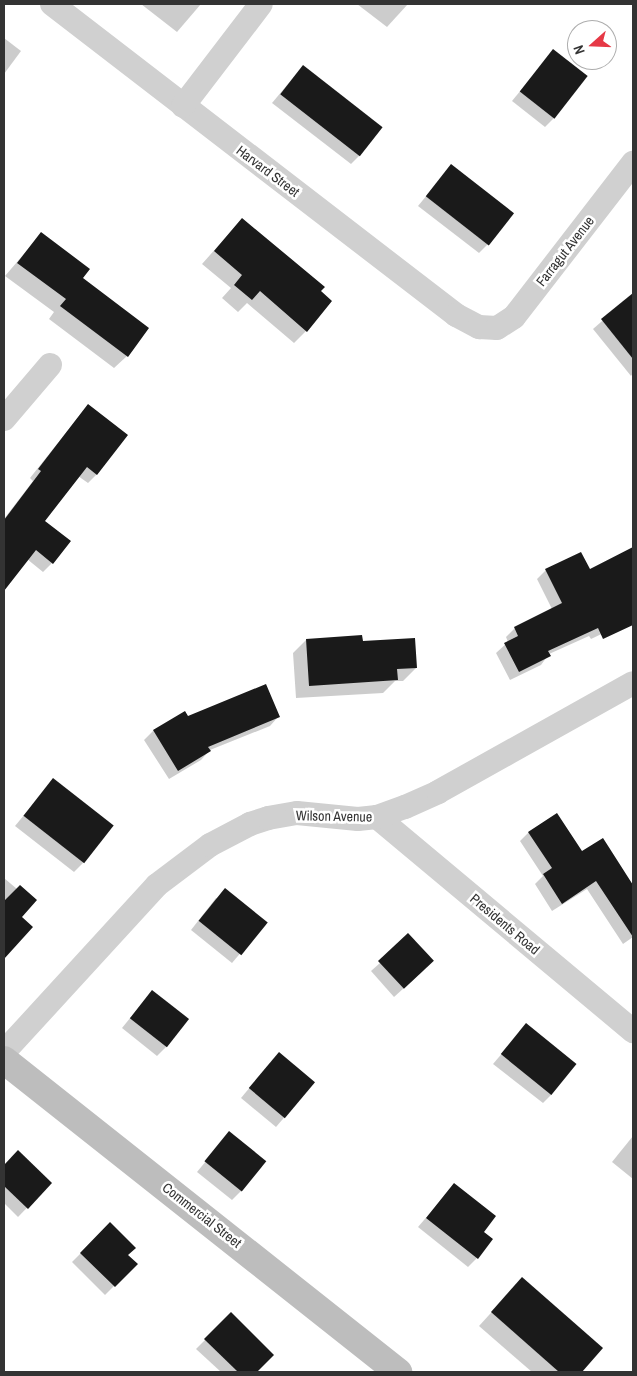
<!DOCTYPE html>
<html>
<head>
<meta charset="utf-8">
<style>
  body { margin:0 }
  #map { position:relative; width:637px; height:1376px; overflow:hidden; background:#fff; font-family:"Archivo Narrow",sans-serif }
  div>[style] { position:absolute }
  [style*='--x'] { left:calc(var(--x)*1px); top:calc(var(--y)*1px); width:calc(var(--w)*1px); rotate:calc(var(--a)*1deg) }
  .shadow>* { inset:0; background:#0003 }
  .building>* { inset:0; background:#1a1a1a; transform-origin:0 0 }
  .street>* { height:24px; margin:-12px; padding:0 12px; transform-origin:12px; border-radius:12px; background:#d0d0d0 }
  .secondary>* { height:28px; margin:-14px; padding:0 14px; transform-origin:14px; border-radius:14px; background:#bdbdbd }
  span { translate:-50% -50%; white-space:nowrap; text-align:center; line-height:1.15; -webkit-text-stroke:5px #fff; paint-order:stroke }
  .street-label { font-size:14px; color:#333 }
  .frame { position:absolute; inset:0; border:5px solid #333; pointer-events:none }
  .north { position:absolute; left:567px; top:20px; width:50px; height:50px; box-sizing:border-box; background:#fff; border:1px solid #adadad; border-radius:50%; rotate:250deg; font-size:14px; font-weight:700; line-height:20px; text-align:center; color:#333 }
  .north::after { content:''; display:block; margin:auto; width:18px; height:22px; background:#e63946; clip-path:polygon(50% 0,100% 100%,50% 72%,0 100%) }
</style>
</head>
<body>
<div id="map">
  <div class="shadow">
    <i style="clip-path:polygon(141px 4px,201px 4px,177px 32px)"></i>
    <i style="clip-path:polygon(357px 4px,408px 4px,387px 27px)"></i>
    <i style="clip-path:polygon(4px 38px,21px 51px,4px 74px)"></i>
    <i style="clip-path:polygon(553px 51px,554px 118px,545px 127px,512px 101px)"></i>
    <i style="clip-path:polygon(303px 66px,360px 155px,351px 164px,272px 103px)"></i>
    <i style="clip-path:polygon(451px 166px,488px 244px,479px 253px,418px 206px)"></i>
    <i style="clip-path:polygon(242px 219px,320px 291px,306px 331px,294px 343px,247px 303px,238px 312px,222px 298px,231px 288px,202px 264px)"></i>
    <i style="clip-path:polygon(41px 234px,82px 278px,127px 356px,114px 368px,49px 319px,54px 312px,5px 276px)"></i>
    <i style="clip-path:polygon(633px 294px,633px 373px,631px 376px,593px 329px)"></i>
    <i style="clip-path:polygon(88px 405px,97px 474px,88px 483px,78px 476px,43px 521px,52px 563px,43px 572px,27px 559px,4px 589px,4px 519px,33px 481px,30px 478px)"></i>
    <i style="clip-path:polygon(633px 549px,633px 619px,591px 639px,589px 636px,549px 654px,541px 665px,510px 680px,496px 653px,508px 642px,506px 637px,515px 628px,552px 609px,537px 579px,546px 570px,589px 570px)"></i>
    <i style="clip-path:polygon(306px 640px,362px 643px,416px 668px,403px 681px,395px 681px,383px 693px,296px 698px,293px 653px)"></i>
    <i style="clip-path:polygon(184px 713px,187px 718px,278px 717px,270px 726px,210px 750px,201px 760px,169px 779px,144px 740px,153px 731px)"></i>
    <i style="clip-path:polygon(53px 780px,83px 863px,74px 872px,15px 826px)"></i>
    <i style="clip-path:polygon(529px 832px,582px 853px,603px 840px,633px 887px,633px 937px,623px 944px,587px 889px,552px 911px,535px 884px,543px 876px,520px 841px)"></i>
    <i style="clip-path:polygon(4px 878px,17px 889px,21px 917px,32px 927px,4px 957px)"></i>
    <i style="clip-path:polygon(216px 898px,266px 923px,232px 963px,191px 930px)"></i>
    <i style="clip-path:polygon(380px 963px,424px 970px,394px 997px,371px 971px)"></i>
    <i style="clip-path:polygon(144px 1001px,166px 1047px,157px 1056px,122px 1028px)"></i>
    <i style="clip-path:polygon(526px 1025px,552px 1094px,543px 1103px,493px 1064px)"></i>
    <i style="clip-path:polygon(270px 1063px,314px 1083px,276px 1127px,241px 1098px)"></i>
    <i style="clip-path:polygon(229px 1133px,241px 1191px,232px 1200px,197px 1172px)"></i>
    <i style="clip-path:polygon(633px 1136px,633px 1179px,612px 1162px)"></i>
    <i style="clip-path:polygon(18px 1152px,51px 1183px,18px 1217px,4px 1203px,4px 1167px)"></i>
    <i style="clip-path:polygon(454px 1185px,482px 1232px,477px 1258px,468px 1267px,418px 1227px)"></i>
    <i style="clip-path:polygon(110px 1224px,127px 1256px,136px 1264px,105px 1295px,72px 1262px)"></i>
    <i style="clip-path:polygon(522px 1279px,601px 1348px,580px 1372px,532px 1372px,479px 1326px)"></i>
    <i style="clip-path:polygon(231px 1314px,272px 1355px,255px 1372px,221px 1372px,196px 1349px)"></i>
  </div>
  <div class="building">
    <i style="left:553px;top:49px;width:44px;height:54px;rotate:38deg"></i>
    <i style="left:303px;top:65px;width:101px;height:37px;rotate:38deg"></i>
    <i style="left:451px;top:164px;width:80px;height:41px;rotate:38deg"></i>
    <i style="clip-path:polygon(242px 218px,325px 287px,321px 291px,332px 301px,307px 332px,260px 291px,252px 300px,234px 285px,242px 275px,214px 251px)"></i>
    <i style="clip-path:polygon(41px 232px,90px 269px,83px 278px,149px 328px,128px 357px,60px 306px,66px 299px,17px 263px)"></i>
    <i style="clip-path:polygon(633px 293px,633px 359px,601px 319px)"></i>
    <i style="clip-path:polygon(88px 404px,128px 435px,97px 475px,87px 467px,45px 521px,71px 541px,53px 564px,36px 550px,4px 591px,4px 520px,41px 471px,38px 469px)"></i>
    <i style="clip-path:polygon(633px 547px,633px 625px,603px 639px,598px 628px,548px 651px,551px 656px,519px 672px,504px 643px,518px 636px,514px 627px,562px 603px,545px 569px,581px 552px,590px 569px)"></i>
    <i style="clip-path:polygon(362px 635px,363px 641px,415px 638px,417px 668px,397px 669px,398px 680px,309px 686px,306px 639px)"></i>
    <i style="clip-path:polygon(266px 684px,280px 717px,208px 747px,211px 751px,178px 771px,153px 730px,185px 711px,188px 716px)"></i>
    <i style="left:53px;top:778px;width:77px;height:48px;rotate:38deg"></i>
    <i style="clip-path:polygon(557px 813px,582px 851px,603px 838px,633px 885px,633px 937px,596px 881px,562px 904px,543px 874px,552px 868px,528px 832px)"></i>
    <i style="clip-path:polygon(20px 885px,37px 900px,22px 917px,33px 927px,4px 959px,4px 899px,5px 900px)"></i>
    <i style="left:225px;top:888px;width:55px;height:42px;rotate:39deg"></i>
    <i style="left:408px;top:933px;width:38px;height:41px;rotate:47deg"></i>
    <i style="left:152px;top:990px;width:47px;height:36px;rotate:38deg"></i>
    <i style="left:526px;top:1023px;width:65px;height:40px;rotate:39deg"></i>
    <i style="left:279px;top:1052px;width:47px;height:47px;rotate:40deg"></i>
    <i style="left:229px;top:1131px;width:48px;height:39px;rotate:39deg"></i>
    <i style="clip-path:polygon(18px 1150px,52px 1183px,28px 1209px,4px 1186px,4px 1165px)"></i>
    <i style="clip-path:polygon(454px 1183px,496px 1216px,484px 1232px,493px 1239px,478px 1259px,426px 1218px)"></i>
    <i style="clip-path:polygon(110px 1222px,136px 1248px,128px 1255px,138px 1264px,115px 1287px,80px 1253px)"></i>
    <i style="clip-path:polygon(522px 1277px,603px 1348px,582px 1372px,559px 1372px,491px 1312px)"></i>
    <i style="clip-path:polygon(231px 1312px,274px 1355px,257px 1372px,238px 1372px,204px 1339px)"></i>
  </div>
  <div class="street">
    <i style="--x:52;--y:4;--w:510;--a:37.59"></i>
    <i style="--x:456;--y:315;--w:26;--a:28"></i>
    <i style="--x:479;--y:327;--w:18;--a:3"></i>
    <i style="--x:497;--y:328;--w:20;--a:-33"></i>
    <i style="--x:514;--y:317;--w:195;--a:-52.3"></i>
    <i style="--x:183;--y:106;--w:128;--a:-52.6"></i>
    <i style="--x:4;--y:419;--w:71;--a:-49.6"></i>
    <i style="--x:377;--y:817;--w:334;--a:39.9"></i>
    <i style="--x:4;--y:1052;--w:226;--a:-47.5"></i>
    <i style="--x:157;--y:885;--w:66;--a:-37"></i>
    <i style="--x:210;--y:845;--w:45;--a:-27.7"></i>
    <i style="--x:250;--y:824;--w:19;--a:-18"></i>
    <i style="--x:268;--y:818;--w:29;--a:-10"></i>
    <i style="--x:297;--y:813;--w:61;--a:5.6"></i>
    <i style="--x:358;--y:819;--w:19;--a:-6"></i>
    <i style="--x:377;--y:817;--w:30;--a:-20"></i>
    <i style="--x:405;--y:807;--w:36;--a:-24"></i>
    <i style="--x:438;--y:792;--w:223;--a:-29.2"></i>
  </div>
  <div class="secondary">
    <i style="--x:4;--y:1060;--w:503;--a:38.37"></i>
  </div>
  <div class="street-label">
    <span style="left:268px;top:171px;rotate:37deg">Harvard Street</span>
    <span style="left:565px;top:251px;rotate:-52deg">Farragut Avenue</span>
    <span style="left:334px;top:816px;rotate:1deg">Wilson Avenue</span>
    <span style="left:505px;top:924px;rotate:40deg">Presidents Road</span>
    <span style="left:202px;top:1215px;rotate:38deg">Commercial Street</span>
  </div>
  <div class="frame"></div>
  <div class="north">N</div>
</div>
</body>
</html>
